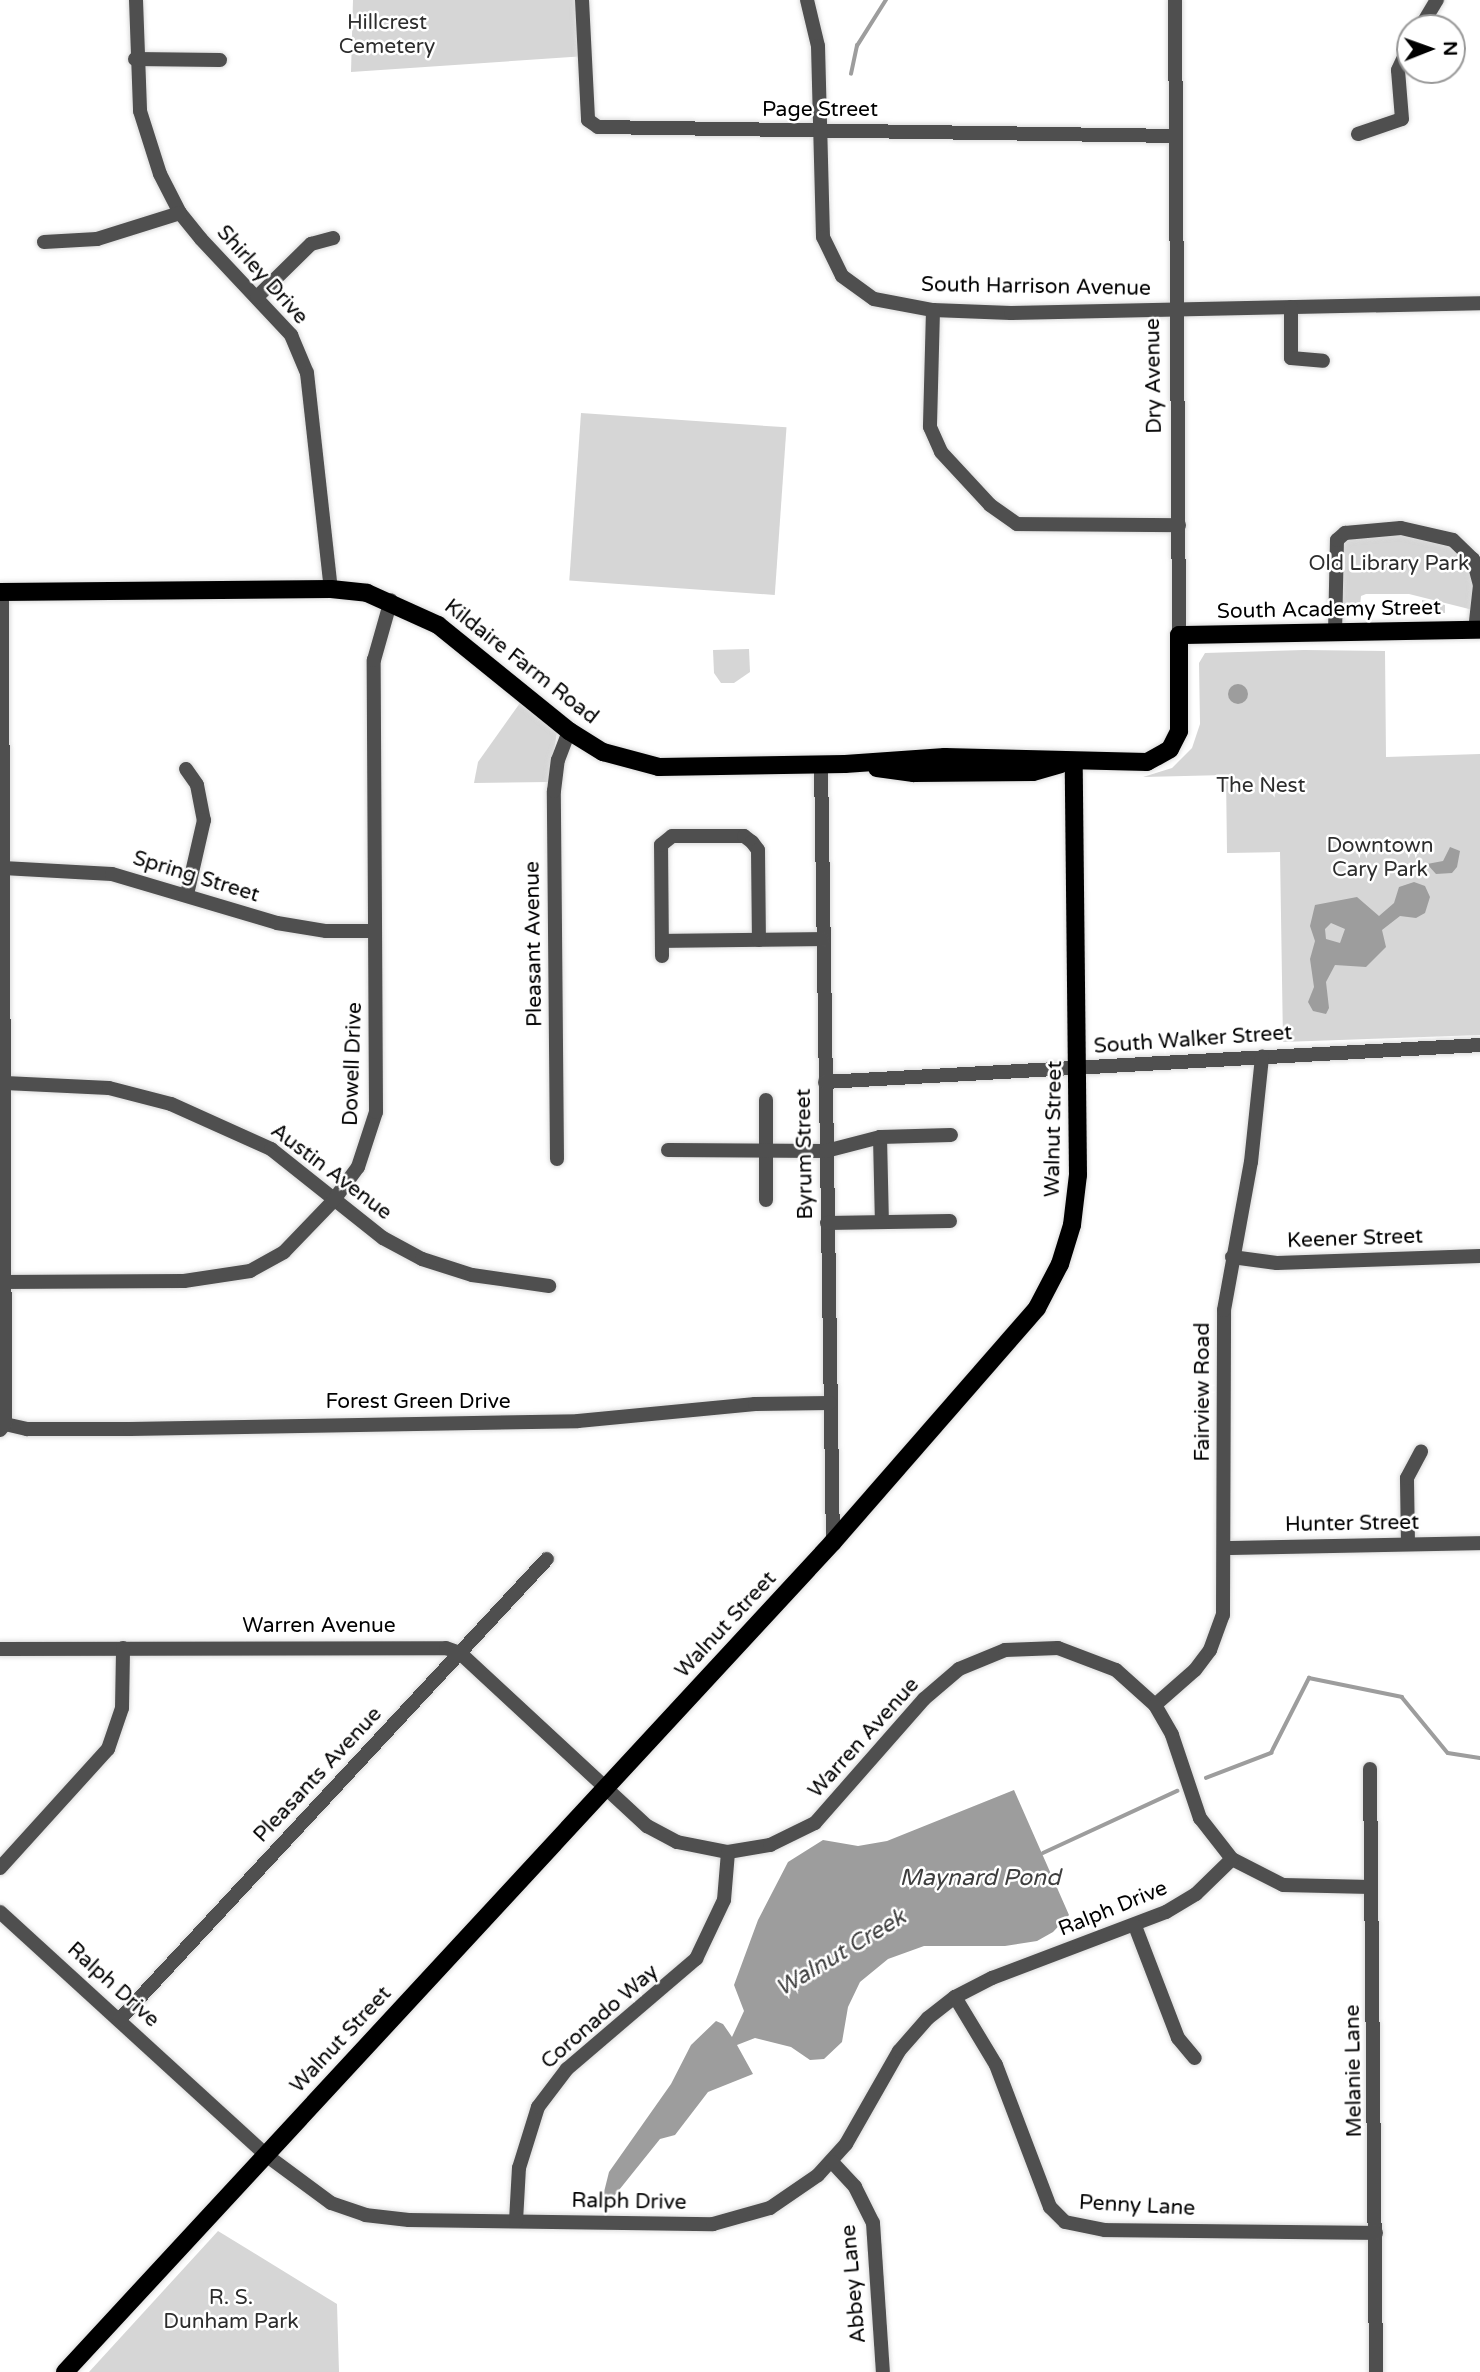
<!DOCTYPE html>
<html>
<head>
<meta charset="utf-8">
<style>
  body { margin:0 }
  #map { position:relative; width:1480px; height:2372px; overflow:hidden; background:#fff; font-family:"Varela Round",sans-serif }
  div>[style] { position:absolute }
  [style*='--x'] { left:calc(var(--x)*1px); top:calc(var(--y)*1px); width:calc(var(--w)*1px); rotate:calc(var(--a)*1deg) }
  .green>* { inset:0; background:#d6d6d6; transform-origin:0 0 }
  .water>* { inset:0; background:#9d9d9d }
  .round { border-radius:50% }
  .stream>* { height:3.5px; margin:-1.75px; padding:0 1.75px; transform-origin:1.75px; border-radius:1.75px; background:#9d9d9d }
  .roads { filter:drop-shadow(0 0 2px #dbdbdb) drop-shadow(0 0 2px #dbdbdb) }
  .minor>* { height:14px; margin:-7px; padding:0 7px; transform-origin:7px; border-radius:7px; background:#4f4f4f }
  .major>* { height:18px; margin:-9px; padding:0 9px; transform-origin:9px; border-radius:9px; background:#000 }
  span { translate:-50% -50%; white-space:nowrap; text-align:center; line-height:1.15; -webkit-text-stroke:5px #fff; paint-order:stroke }
  .park-label { font-size:21px; color:#2d2d2d }
  .street-label { font-size:21px; color:#000 }
  .water-label { font-size:23px; color:#3e3e3e; font-style:italic }
  .north { position:absolute; left:1396px; top:14px; width:70px; height:70px; box-sizing:border-box; background:#fff; border:2px solid #999; border-radius:50%; rotate:89deg; font-size:19px; font-weight:700; line-height:28px; text-align:center; color:#000 }
  .north::after { content:''; display:block; margin:auto; width:24px; height:32px; background:#000; clip-path:polygon(50% 0,100% 100%,50% 72%,0 100%) }
</style>
</head>
<body>
<div id="map">
  <div class="green">
    <i style="clip-path:polygon(353px 0,585px 0,586px 56px,351px 72px)"></i>
    <i style="left:581px;top:413px;width:206px;height:168px;rotate:4deg"></i>
    <i style="clip-path:polygon(1389px 533px,1455px 546px,1462px 558px,1451px 561px,1451px 571px,1466px 570px,1474px 576px,1473px 610px,1409px 594px,1366px 594px,1361px 596px,1360px 606px,1338px 607px,1341px 541px)"></i>
    <i style="clip-path:polygon(1422px 600px,1445px 605px,1445px 613px,1422px 613px)"></i>
    <i style="clip-path:polygon(749px 649px,750px 672px,734px 683px,721px 683px,714px 673px,713px 650px)"></i>
    <i style="clip-path:polygon(1304px 650px,1385px 651px,1386px 757px,1480px 754px,1480px 1035px,1283px 1042px,1280px 852px,1227px 853px,1226px 775px,1143px 777px,1172px 768px,1192px 748px,1200px 724px,1199px 663px,1205px 653px)"></i>
    <i style="clip-path:polygon(520px 703px,557px 732px,549px 782px,474px 783px,478px 762px)"></i>
    <i style="clip-path:polygon(218px 2231px,337px 2304px,339px 2372px,89px 2372px)"></i>
  </div>
  <div class="water">
    <i class="round" style="left:1228px;top:684px;width:20px;height:20px"></i>
    <i style="clip-path:polygon(1450px 847px,1460px 851px,1457px 867px,1452px 873px,1436px 874px,1427px 864px,1443px 861px)"></i>
    <i style="clip-path:polygon(evenodd,1414px 882px,1425px 886px,1430px 897px,1425px 913px,1416px 918px,1400px 916px,1382px 930px,1386px 947px,1366px 967px,1335px 965px,1326px 982px,1329px 1008px,1326px 1014px,1313px 1011px,1308px 1002px,1314px 987px,1310px 959px,1315px 941px,1310px 926px,1315px 905px,1357px 897px,1379px 916px,1394px 903px,1399px 887px,1414px 882px,1331px 923px,1345px 929px,1340px 943px,1326px 939px,1325px 929px,1331px 923px)"></i>
    <i style="clip-path:polygon(1014px 1790px,1069px 1915px,1053px 1932px,1037px 1941px,1005px 1946px,924px 1946px,888px 1959px,860px 1982px,848px 2007px,842px 2042px,824px 2059px,810px 2060px,791px 2047px,755px 2038px,737px 2045px,753px 2074px,708px 2092px,675px 2135px,660px 2139px,607px 2205px,602px 2200px,609px 2172px,671px 2084px,691px 2045px,716px 2021px,723px 2024px,732px 2037px,744px 2011px,734px 1985px,758px 1920px,788px 1862px,823px 1840px,858px 1846px,887px 1841px)"></i>
  </div>
  <div class="stream">
    <i style="--x:851;--y:74;--w:29;--a:-78"></i>
    <i style="--x:857;--y:46;--w:54;--a:-57.8"></i>
    <i style="--x:1206;--y:1778;--w:70;--a:-21"></i>
    <i style="--x:1271;--y:1753;--w:84;--a:-63.1"></i>
    <i style="--x:1309;--y:1678;--w:95;--a:11.5"></i>
    <i style="--x:1402;--y:1697;--w:72;--a:50.6"></i>
    <i style="--x:1448;--y:1753;--w:32;--a:9"></i>
    <i style="--x:1043;--y:1853;--w:148;--a:-24.8"></i>
  </div>
  <div class="roads">
    <div class="minor">
      <i style="--x:136;--y:0;--w:111;--a:87.9"></i>
      <i style="--x:140;--y:111;--w:66;--a:72.4"></i>
      <i style="--x:160;--y:174;--w:44;--a:62.9"></i>
      <i style="--x:180;--y:213;--w:33;--a:51"></i>
      <i style="--x:201;--y:239;--w:132;--a:46.8"></i>
      <i style="--x:291;--y:335;--w:41;--a:67.2"></i>
      <i style="--x:307;--y:373;--w:217;--a:83.7"></i>
      <i style="--x:582;--y:0;--w:120;--a:87.1"></i>
      <i style="--x:588;--y:120;--w:12;--a:35"></i>
      <i style="--x:598;--y:127;--w:578;--a:0.89"></i>
      <i style="--x:807;--y:0;--w:47;--a:76.6"></i>
      <i style="--x:818;--y:46;--w:191;--a:88.5"></i>
      <i style="--x:823;--y:237;--w:43;--a:64"></i>
      <i style="--x:842;--y:276;--w:39;--a:36"></i>
      <i style="--x:874;--y:299;--w:60;--a:10.6"></i>
      <i style="--x:933;--y:310;--w:78;--a:2.2"></i>
      <i style="--x:1011;--y:313;--w:469;--a:-1.2"></i>
      <i style="--x:1175;--y:0;--w:635;--a:89.64"></i>
      <i style="--x:1420;--y:28;--w:33;--a:-59"></i>
      <i style="--x:135;--y:59;--w:85;--a:0.7"></i>
      <i style="--x:1358;--y:134;--w:46;--a:-18.8"></i>
      <i style="--x:1402;--y:119;--w:49;--a:-94.7"></i>
      <i style="--x:1398;--y:70;--w:29;--a:-65"></i>
      <i style="--x:44;--y:242;--w:53;--a:-3.2"></i>
      <i style="--x:97;--y:239;--w:87;--a:-17.4"></i>
      <i style="--x:257;--y:297;--w:76;--a:-44.5"></i>
      <i style="--x:311;--y:244;--w:23;--a:-15"></i>
      <i style="--x:1291;--y:307;--w:51;--a:90"></i>
      <i style="--x:1291;--y:358;--w:32;--a:5"></i>
      <i style="--x:933;--y:310;--w:117;--a:91.5"></i>
      <i style="--x:930;--y:427;--w:27;--a:66"></i>
      <i style="--x:941;--y:452;--w:72;--a:47.2"></i>
      <i style="--x:990;--y:505;--w:33;--a:35"></i>
      <i style="--x:1017;--y:524;--w:162;--a:0.4"></i>
      <i style="--x:1335;--y:634;--w:94;--a:-88.8"></i>
      <i style="--x:1337;--y:540;--w:11;--a:-41"></i>
      <i style="--x:1345;--y:533;--w:56;--a:-5.1"></i>
      <i style="--x:1401;--y:528;--w:53;--a:13"></i>
      <i style="--x:1453;--y:540;--w:28;--a:44"></i>
      <i style="--x:1473;--y:559;--w:27;--a:75"></i>
      <i style="--x:1480;--y:585;--w:45;--a:96.3"></i>
      <i style="--x:821;--y:764;--w:778;--a:89.12"></i>
      <i style="--x:186;--y:769;--w:19;--a:55"></i>
      <i style="--x:197;--y:785;--w:36;--a:79"></i>
      <i style="--x:204;--y:820;--w:76;--a:102.9"></i>
      <i style="--x:3;--y:868;--w:109;--a:3.2"></i>
      <i style="--x:112;--y:874;--w:172;--a:16.5"></i>
      <i style="--x:277;--y:923;--w:50;--a:9.3"></i>
      <i style="--x:326;--y:931;--w:49;--a:0"></i>
      <i style="--x:662;--y:941;--w:160;--a:-0.7"></i>
      <i style="--x:662;--y:956;--w:111;--a:-90.5"></i>
      <i style="--x:661;--y:845;--w:14;--a:-39"></i>
      <i style="--x:672;--y:836;--w:72;--a:0"></i>
      <i style="--x:744;--y:836;--w:10;--a:37"></i>
      <i style="--x:752;--y:842;--w:10;--a:53"></i>
      <i style="--x:758;--y:850;--w:90;--a:89.4"></i>
      <i style="--x:825;--y:1082;--w:656;--a:-3.23"></i>
      <i style="--x:5;--y:1083;--w:104;--a:2.8"></i>
      <i style="--x:109;--y:1088;--w:64;--a:14.5"></i>
      <i style="--x:171;--y:1104;--w:110;--a:24.2"></i>
      <i style="--x:271;--y:1149;--w:143;--a:38.5"></i>
      <i style="--x:383;--y:1238;--w:44;--a:28.3"></i>
      <i style="--x:422;--y:1259;--w:52;--a:17.7"></i>
      <i style="--x:472;--y:1275;--w:78;--a:8.1"></i>
      <i style="--x:766;--y:1100;--w:100;--a:90"></i>
      <i style="--x:880;--y:1137;--w:85;--a:88.7"></i>
      <i style="--x:668;--y:1150;--w:158;--a:0.4"></i>
      <i style="--x:826;--y:1151;--w:56;--a:-14.5"></i>
      <i style="--x:880;--y:1137;--w:71;--a:-1.6"></i>
      <i style="--x:557;--y:1159;--w:368;--a:-90.5"></i>
      <i style="--x:554;--y:791;--w:31;--a:-83"></i>
      <i style="--x:558;--y:760;--w:31;--a:-69"></i>
      <i style="--x:827;--y:1223;--w:123;--a:-0.9"></i>
      <i style="--x:1232;--y:1257;--w:45;--a:7.6"></i>
      <i style="--x:1277;--y:1263;--w:203;--a:-2"></i>
      <i style="--x:0;--y:1282;--w:184;--a:-0.3"></i>
      <i style="--x:184;--y:1281;--w:67;--a:-8.6"></i>
      <i style="--x:250;--y:1271;--w:39;--a:-29"></i>
      <i style="--x:284;--y:1252;--w:71;--a:-46.1"></i>
      <i style="--x:333;--y:1201;--w:42;--a:-53.7"></i>
      <i style="--x:358;--y:1167;--w:58;--a:-71.9"></i>
      <i style="--x:376;--y:1112;--w:452;--a:-90.3"></i>
      <i style="--x:374;--y:660;--w:62;--a:-74.2"></i>
      <i style="--x:5;--y:1424;--w:23;--a:13"></i>
      <i style="--x:27;--y:1429;--w:103;--a:0"></i>
      <i style="--x:130;--y:1429;--w:448;--a:-1"></i>
      <i style="--x:578;--y:1421;--w:178;--a:-5.5"></i>
      <i style="--x:755;--y:1404;--w:75;--a:-0.8"></i>
      <i style="--x:0;--y:1430;--w:8;--a:-50"></i>
      <i style="--x:5;--y:1424;--w:832;--a:-90.21"></i>
      <i style="--x:1408;--y:1544;--w:66;--a:-90.9"></i>
      <i style="--x:1407;--y:1478;--w:30;--a:-62"></i>
      <i style="--x:1225;--y:1548;--w:255;--a:-1.1"></i>
      <i style="--x:0;--y:1649;--w:446;--a:-0.1"></i>
      <i style="--x:446;--y:1648;--w:15;--a:20"></i>
      <i style="--x:460;--y:1653;--w:255;--a:42.8"></i>
      <i style="--x:647;--y:1826;--w:34;--a:28"></i>
      <i style="--x:677;--y:1842;--w:52;--a:11.1"></i>
      <i style="--x:728;--y:1852;--w:43;--a:-9.5"></i>
      <i style="--x:770;--y:1845;--w:50;--a:-26.1"></i>
      <i style="--x:815;--y:1823;--w:165;--a:-48.7"></i>
      <i style="--x:924;--y:1699;--w:46;--a:-40.6"></i>
      <i style="--x:959;--y:1669;--w:50;--a:-22.4"></i>
      <i style="--x:1005;--y:1650;--w:53;--a:-2.2"></i>
      <i style="--x:1058;--y:1648;--w:62;--a:20.8"></i>
      <i style="--x:1116;--y:1670;--w:52;--a:41.9"></i>
      <i style="--x:1155;--y:1705;--w:34;--a:60"></i>
      <i style="--x:1172;--y:1735;--w:88;--a:71.4"></i>
      <i style="--x:1200;--y:1818;--w:52;--a:52"></i>
      <i style="--x:1232;--y:1859;--w:57;--a:27"></i>
      <i style="--x:1283;--y:1885;--w:88;--a:1.3"></i>
      <i style="--x:1155;--y:1705;--w:53;--a:-41.2"></i>
      <i style="--x:1195;--y:1670;--w:25;--a:-53"></i>
      <i style="--x:1210;--y:1650;--w:37;--a:-70"></i>
      <i style="--x:1223;--y:1615;--w:305;--a:-89.8"></i>
      <i style="--x:1224;--y:1310;--w:150;--a:-79.7"></i>
      <i style="--x:1251;--y:1162;--w:106;--a:-84"></i>
      <i style="--x:1370;--y:1769;--w:603;--a:89.43"></i>
      <i style="--x:0;--y:1868;--w:161;--a:-47.8"></i>
      <i style="--x:108;--y:1749;--w:43;--a:-71.1"></i>
      <i style="--x:122;--y:1708;--w:60;--a:-89"></i>
      <i style="--x:0;--y:1912;--w:360;--a:42.4"></i>
      <i style="--x:266;--y:2155;--w:81;--a:36.4"></i>
      <i style="--x:331;--y:2203;--w:36;--a:19"></i>
      <i style="--x:365;--y:2215;--w:44;--a:6.5"></i>
      <i style="--x:409;--y:2220;--w:304;--a:0.8"></i>
      <i style="--x:713;--y:2224;--w:59;--a:-15.7"></i>
      <i style="--x:770;--y:2208;--w:58;--a:-34.5"></i>
      <i style="--x:818;--y:2175;--w:42;--a:-47.9"></i>
      <i style="--x:846;--y:2144;--w:107;--a:-60.3"></i>
      <i style="--x:899;--y:2051;--w:44;--a:-48.7"></i>
      <i style="--x:928;--y:2018;--w:34;--a:-38"></i>
      <i style="--x:955;--y:1997;--w:42;--a:-27.2"></i>
      <i style="--x:992;--y:1978;--w:186;--a:-20.8"></i>
      <i style="--x:1166;--y:1912;--w:35;--a:-31"></i>
      <i style="--x:1196;--y:1894;--w:50;--a:-44.2"></i>
      <i style="--x:1135;--y:1926;--w:120;--a:69"></i>
      <i style="--x:1178;--y:2038;--w:26;--a:50"></i>
      <i style="--x:955;--y:1997;--w:79;--a:58.9"></i>
      <i style="--x:996;--y:2065;--w:152;--a:69.2"></i>
      <i style="--x:1050;--y:2207;--w:21;--a:45"></i>
      <i style="--x:1065;--y:2222;--w:41;--a:11.3"></i>
      <i style="--x:1105;--y:2230;--w:271;--a:0.6"></i>
      <i style="--x:119;--y:2020;--w:629;--a:-47.13"></i>
      <i style="--x:832;--y:2162;--w:34;--a:47"></i>
      <i style="--x:855;--y:2187;--w:40;--a:63.4"></i>
      <i style="--x:873;--y:2223;--w:149;--a:86.2"></i>
      <i style="--x:516;--y:2221;--w:53;--a:-86.8"></i>
      <i style="--x:519;--y:2168;--w:64;--a:-72.7"></i>
      <i style="--x:538;--y:2107;--w:48;--a:-52.7"></i>
      <i style="--x:567;--y:2069;--w:170;--a:-40.5"></i>
      <i style="--x:696;--y:1959;--w:65;--a:-64.6"></i>
      <i style="--x:724;--y:1900;--w:48;--a:-85.2"></i>
    </div>
    <div class="major">
      <i style="--x:0;--y:592;--w:331;--a:-0.5"></i>
      <i style="--x:331;--y:589;--w:36;--a:6"></i>
      <i style="--x:367;--y:593;--w:78;--a:24.3"></i>
      <i style="--x:438;--y:625;--w:169;--a:39"></i>
      <i style="--x:569;--y:731;--w:40;--a:32"></i>
      <i style="--x:603;--y:752;--w:58;--a:15"></i>
      <i style="--x:659;--y:767;--w:186;--a:-0.9"></i>
      <i style="--x:845;--y:764;--w:100;--a:-4"></i>
      <i style="--x:945;--y:757;--w:202;--a:1.4"></i>
      <i style="--x:1147;--y:762;--w:26;--a:-29"></i>
      <i style="--x:1170;--y:749;--w:20;--a:-63"></i>
      <i style="--x:1179;--y:731;--w:96;--a:-90"></i>
      <i style="--x:1179;--y:635;--w:301;--a:-1"></i>
      <i style="--x:877;--y:768;--w:37;--a:8"></i>
      <i style="--x:914;--y:773;--w:119;--a:-0.5"></i>
      <i style="--x:1033;--y:772;--w:29;--a:-16"></i>
      <i style="--x:65;--y:2372;--w:1131;--a:-47.22"></i>
      <i style="--x:833;--y:1542;--w:310;--a:-48.9"></i>
      <i style="--x:1037;--y:1308;--w:50;--a:-62.4"></i>
      <i style="--x:1060;--y:1264;--w:41;--a:-72.9"></i>
      <i style="--x:1072;--y:1225;--w:50;--a:-83.2"></i>
      <i style="--x:1078;--y:1175;--w:413;--a:-90.6"></i>
    </div>
  </div>
  <div class="park-label">
    <span style="left:387px;top:35px">Hillcrest<br>Cemetery</span>
    <span style="left:1389px;top:564px">Old Library Park</span>
    <span style="left:1261px;top:786px">The Nest</span>
    <span style="left:1380px;top:858px">Downtown<br>Cary Park</span>
    <span style="left:231px;top:2310px">R. S.<br>Dunham Park</span>
  </div>
  <div class="street-label">
    <span style="left:820px;top:110px">Page Street</span>
    <span style="left:262px;top:275px;rotate:48deg">Shirley Drive</span>
    <span style="left:1036px;top:287px;rotate:1deg">South Harrison Avenue</span>
    <span style="left:1154px;top:376px;rotate:-91deg">Dry Avenue</span>
    <span style="left:1329px;top:610px;rotate:-1deg">South Academy Street</span>
    <span style="left:521px;top:662px;rotate:38deg">Kildaire Farm Road</span>
    <span style="left:196px;top:877px;rotate:17deg">Spring Street</span>
    <span style="left:534px;top:944px;rotate:-91deg">Pleasant Avenue</span>
    <span style="left:1193px;top:1040px;rotate:-4deg">South Walker Street</span>
    <span style="left:353px;top:1064px;rotate:-88deg">Dowell Drive</span>
    <span style="left:1054px;top:1129px;rotate:-89deg">Walnut Street</span>
    <span style="left:805px;top:1154px;rotate:-91deg">Byrum Street</span>
    <span style="left:331px;top:1172px;rotate:37deg">Austin Avenue</span>
    <span style="left:1355px;top:1239px;rotate:-2deg">Keener Street</span>
    <span style="left:1203px;top:1392px;rotate:-90deg">Fairview Road</span>
    <span style="left:418px;top:1402px">Forest Green Drive</span>
    <span style="left:1352px;top:1524px;rotate:-1deg">Hunter Street</span>
    <span style="left:726px;top:1625px;rotate:-47deg">Walnut Street</span>
    <span style="left:319px;top:1626px">Warren Avenue</span>
    <span style="left:864px;top:1738px;rotate:-48deg">Warren Avenue</span>
    <span style="left:318px;top:1775px;rotate:-47deg">Pleasants Avenue</span>
    <span style="left:1113px;top:1909px;rotate:-22deg">Ralph Drive</span>
    <span style="left:113px;top:1985px;rotate:42deg">Ralph Drive</span>
    <span style="left:600px;top:2017px;rotate:-41deg">Coronado Way</span>
    <span style="left:341px;top:2040px;rotate:-47deg">Walnut Street</span>
    <span style="left:1354px;top:2071px;rotate:-91deg">Melanie Lane</span>
    <span style="left:629px;top:2202px;rotate:1deg">Ralph Drive</span>
    <span style="left:1137px;top:2206px;rotate:3deg">Penny Lane</span>
    <span style="left:854px;top:2284px;rotate:-95deg">Abbey Lane</span>
  </div>
  <div class="water-label">
    <span style="left:980px;top:1878px">Maynard Pond</span>
    <span style="left:841px;top:1953px;rotate:-31deg">Walnut Creek</span>
  </div>
  <div class="north">N</div>
</div>
</body>
</html>
